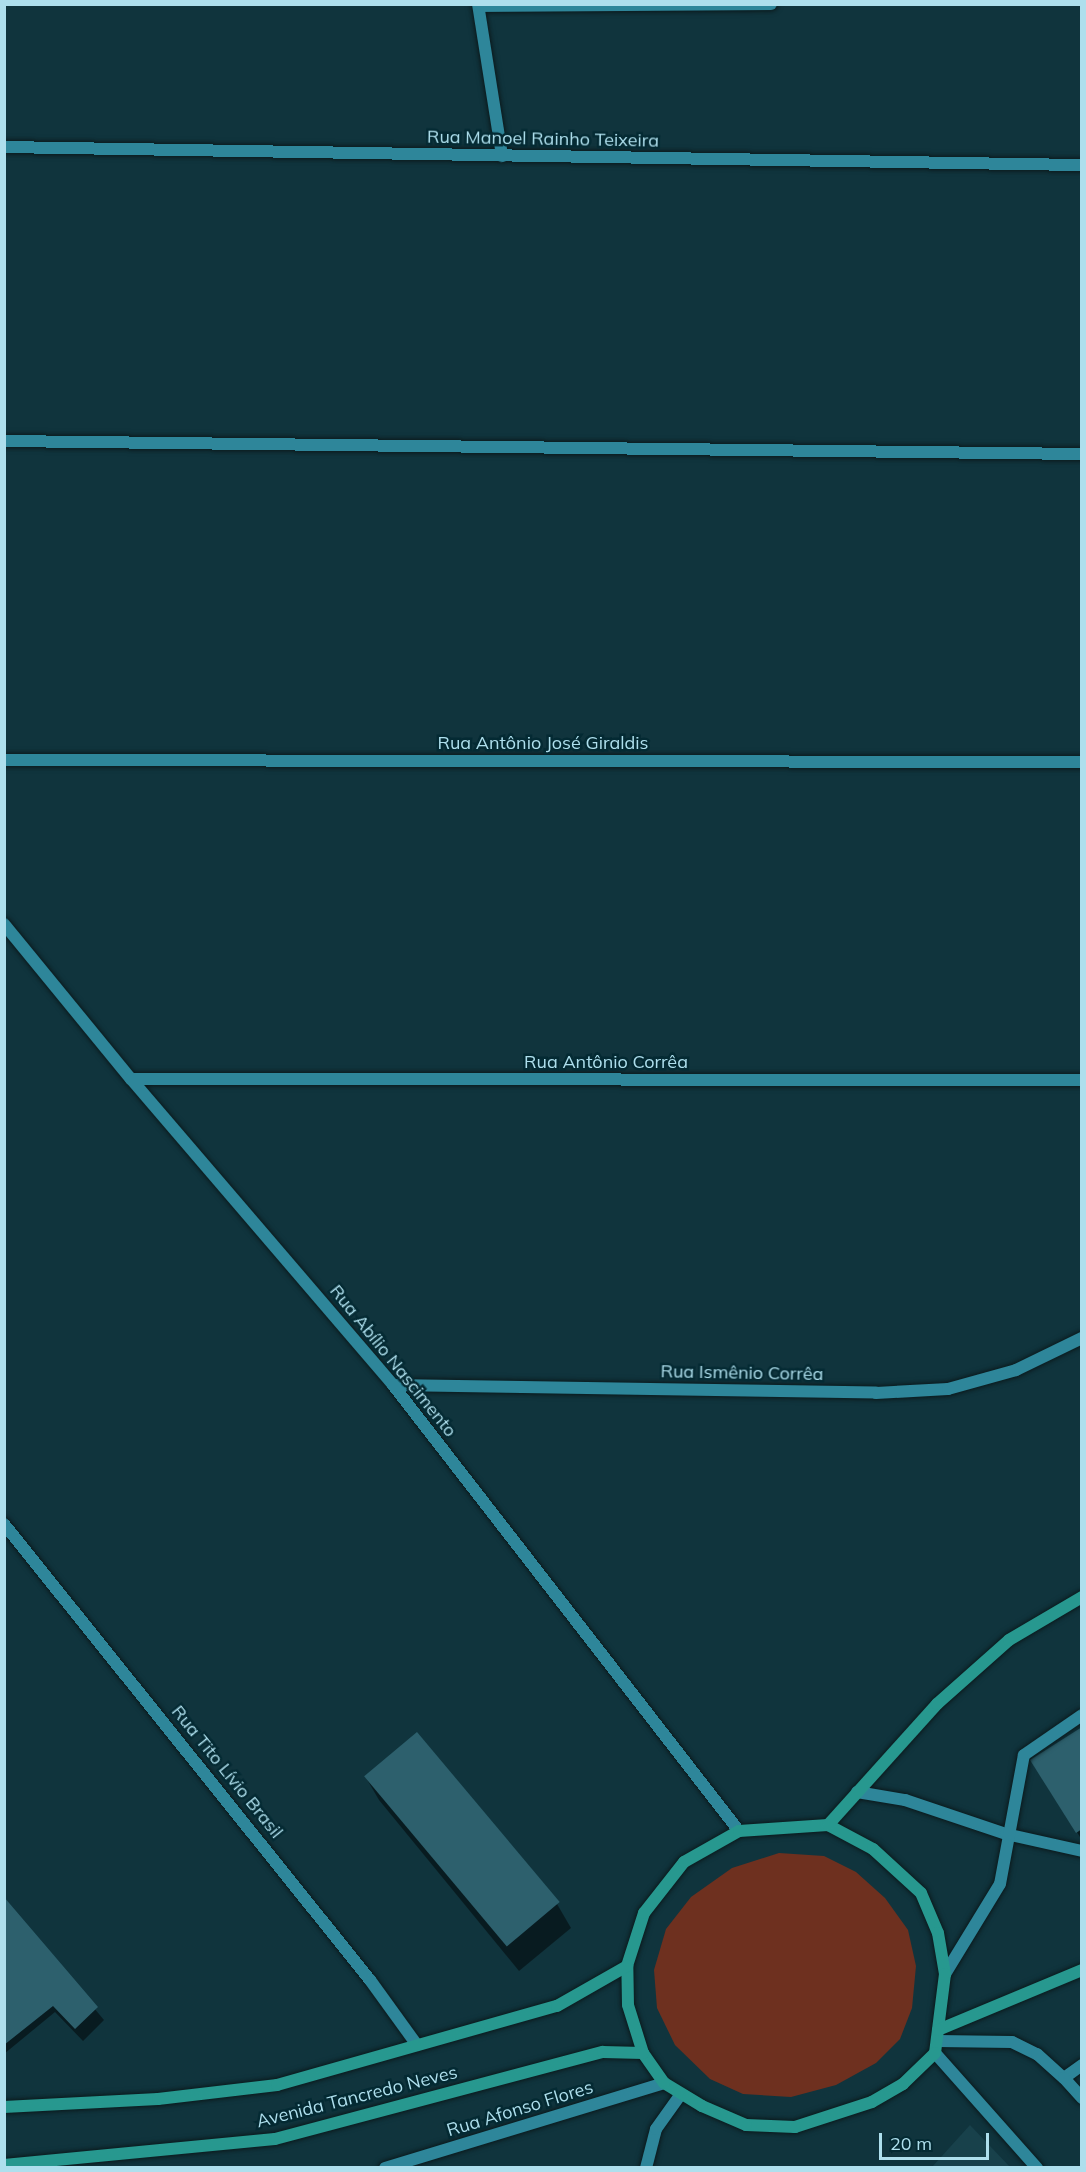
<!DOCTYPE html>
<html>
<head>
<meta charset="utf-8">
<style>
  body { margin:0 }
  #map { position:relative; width:1086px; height:2172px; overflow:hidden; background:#10343d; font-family:Mulish,sans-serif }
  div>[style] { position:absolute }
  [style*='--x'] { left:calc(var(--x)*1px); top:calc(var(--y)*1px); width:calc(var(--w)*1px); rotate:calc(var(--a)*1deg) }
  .built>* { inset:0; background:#18414b }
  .green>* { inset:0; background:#6e301f }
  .shadow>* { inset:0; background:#0007 }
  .building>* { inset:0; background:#2d606d; transform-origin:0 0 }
  .roads { filter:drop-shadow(0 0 2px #0b1a1d) drop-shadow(0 0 2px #0b1a1d) }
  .lane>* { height:12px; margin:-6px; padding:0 6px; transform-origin:6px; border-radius:6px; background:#2e869a }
  .street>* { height:12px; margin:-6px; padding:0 6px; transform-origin:6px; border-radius:6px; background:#2e869a }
  .secondary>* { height:12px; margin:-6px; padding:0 6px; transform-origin:6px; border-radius:6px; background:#27988f }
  span { translate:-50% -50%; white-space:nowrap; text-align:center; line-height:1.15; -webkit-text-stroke:5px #042a33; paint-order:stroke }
  .street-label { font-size:18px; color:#aedfed }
  .frame { position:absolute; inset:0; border:6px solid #aedfed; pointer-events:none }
  .scale { position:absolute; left:879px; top:2133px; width:110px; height:27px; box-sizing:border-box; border:3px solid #aedfed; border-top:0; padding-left:8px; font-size:18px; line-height:21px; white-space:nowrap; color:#aedfed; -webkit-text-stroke:4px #042a33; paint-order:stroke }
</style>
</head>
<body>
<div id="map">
  <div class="built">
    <i style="clip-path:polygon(970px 2125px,1010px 2167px,932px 2167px)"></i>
  </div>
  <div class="green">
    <i style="clip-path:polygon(779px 1853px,824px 1856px,856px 1872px,885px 1898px,908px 1930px,916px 1966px,912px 2008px,900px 2039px,876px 2063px,836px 2085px,791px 2097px,743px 2094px,710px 2079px,675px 2045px,657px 2008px,654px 1970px,666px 1929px,691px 1897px,732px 1868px)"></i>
  </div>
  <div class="shadow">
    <i style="clip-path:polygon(1082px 1728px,1082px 1840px,1046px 1785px)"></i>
    <i style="clip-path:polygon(417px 1734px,557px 1904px,571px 1928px,519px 1971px,379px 1800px,365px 1776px)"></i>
    <i style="clip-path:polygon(4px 1900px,104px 2020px,83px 2041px,55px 2012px,4px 2054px)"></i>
  </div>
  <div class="building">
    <i style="clip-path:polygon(1082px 1727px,1082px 1829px,1076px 1833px,1030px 1760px)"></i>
    <i style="left:417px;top:1732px;width:222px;height:69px;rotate:50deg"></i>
    <i style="clip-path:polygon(4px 1897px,98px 2007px,75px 2029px,53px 2006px,4px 2045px)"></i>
  </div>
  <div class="roads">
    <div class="lane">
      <i style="--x:479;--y:6;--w:292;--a:-0.4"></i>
      <i style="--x:857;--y:1792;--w:49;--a:9.5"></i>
      <i style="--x:905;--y:1800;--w:107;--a:18.6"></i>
      <i style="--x:1006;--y:1834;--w:78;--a:12.6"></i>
      <i style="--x:945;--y:1974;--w:105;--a:-58.6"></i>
      <i style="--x:1000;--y:1884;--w:131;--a:-79.5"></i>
      <i style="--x:1024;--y:1755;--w:70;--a:-34.6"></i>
    </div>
    <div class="street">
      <i style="--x:478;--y:4;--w:154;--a:81"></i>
      <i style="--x:4;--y:147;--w:1078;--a:0.96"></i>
      <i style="--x:4;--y:441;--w:1078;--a:0.69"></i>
      <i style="--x:4;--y:760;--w:1078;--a:0.11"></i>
      <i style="--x:4;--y:924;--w:200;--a:50.7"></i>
      <i style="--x:131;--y:1079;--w:403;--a:49.4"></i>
      <i style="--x:393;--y:1385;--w:564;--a:52.2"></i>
      <i style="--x:131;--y:1079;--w:951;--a:0.06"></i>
      <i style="--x:393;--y:1385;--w:483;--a:0.9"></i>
      <i style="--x:876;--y:1393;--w:72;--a:-3.2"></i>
      <i style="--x:948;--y:1389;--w:71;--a:-15.6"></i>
      <i style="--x:1016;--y:1370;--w:73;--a:-25.9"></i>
      <i style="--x:4;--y:1524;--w:585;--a:51.25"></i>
      <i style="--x:370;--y:1980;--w:80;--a:54.1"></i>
      <i style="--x:937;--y:2041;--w:75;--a:0.8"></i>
      <i style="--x:1012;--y:2042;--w:28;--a:26"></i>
      <i style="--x:1037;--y:2054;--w:36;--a:42"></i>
      <i style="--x:935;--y:2053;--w:154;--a:48.4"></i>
      <i style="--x:1082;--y:2065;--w:22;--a:144"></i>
      <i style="--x:1064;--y:2078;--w:27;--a:48"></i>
      <i style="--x:385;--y:2168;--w:292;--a:-16.9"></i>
      <i style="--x:646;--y:2168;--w:40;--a:-75.6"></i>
      <i style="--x:656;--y:2129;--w:43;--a:-54.5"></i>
    </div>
    <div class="secondary">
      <i style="--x:828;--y:1825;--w:51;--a:28.1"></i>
      <i style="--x:873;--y:1849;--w:65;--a:42.5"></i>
      <i style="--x:921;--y:1893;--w:43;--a:67"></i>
      <i style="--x:938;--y:1933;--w:42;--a:80.3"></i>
      <i style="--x:945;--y:1974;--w:80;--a:97.2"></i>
      <i style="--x:935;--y:2053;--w:45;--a:135.9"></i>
      <i style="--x:903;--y:2084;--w:36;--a:150"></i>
      <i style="--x:872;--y:2102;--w:81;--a:162"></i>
      <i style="--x:795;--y:2127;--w:49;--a:-177.7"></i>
      <i style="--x:746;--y:2125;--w:48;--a:-156.6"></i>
      <i style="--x:702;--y:2106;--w:44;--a:-148.8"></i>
      <i style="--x:664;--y:2083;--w:37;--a:-125"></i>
      <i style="--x:643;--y:2053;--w:50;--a:-107.4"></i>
      <i style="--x:628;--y:2005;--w:39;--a:-91"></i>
      <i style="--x:627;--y:1966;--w:56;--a:-72.2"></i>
      <i style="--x:644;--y:1913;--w:65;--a:-51.9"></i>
      <i style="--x:684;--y:1862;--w:63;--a:-29.4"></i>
      <i style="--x:739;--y:1831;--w:89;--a:-3.9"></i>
      <i style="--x:828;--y:1825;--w:163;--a:-48"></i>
      <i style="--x:937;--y:1704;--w:96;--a:-41.6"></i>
      <i style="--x:1009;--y:1640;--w:85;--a:-30.5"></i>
      <i style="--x:938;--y:2030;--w:156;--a:-22.6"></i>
      <i style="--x:4;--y:2107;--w:154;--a:-3"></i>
      <i style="--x:158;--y:2099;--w:120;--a:-6.7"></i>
      <i style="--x:277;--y:2085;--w:291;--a:-15.8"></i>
      <i style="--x:557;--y:2006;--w:81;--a:-29.7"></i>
      <i style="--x:4;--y:2165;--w:272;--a:-5.5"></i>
      <i style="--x:275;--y:2139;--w:339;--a:-14.9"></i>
      <i style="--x:603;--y:2052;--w:40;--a:1.4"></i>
    </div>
  </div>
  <div class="street-label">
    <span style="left:543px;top:139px;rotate:1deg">Rua Manoel Rainho Teixeira</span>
    <span style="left:543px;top:743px">Rua Antônio José Giraldis</span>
    <span style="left:606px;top:1062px">Rua Antônio Corrêa</span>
    <span style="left:393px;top:1361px;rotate:51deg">Rua Abílio Nascimento</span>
    <span style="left:742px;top:1373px;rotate:1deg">Rua Ismênio Corrêa</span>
    <span style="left:227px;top:1772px;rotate:51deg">Rua Tito Lívio Brasil</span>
    <span style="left:357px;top:2097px;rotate:-14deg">Avenida Tancredo Neves</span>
    <span style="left:520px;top:2109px;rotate:-17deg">Rua Afonso Flores</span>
  </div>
  <div class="frame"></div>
  <div class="scale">20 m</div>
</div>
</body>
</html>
